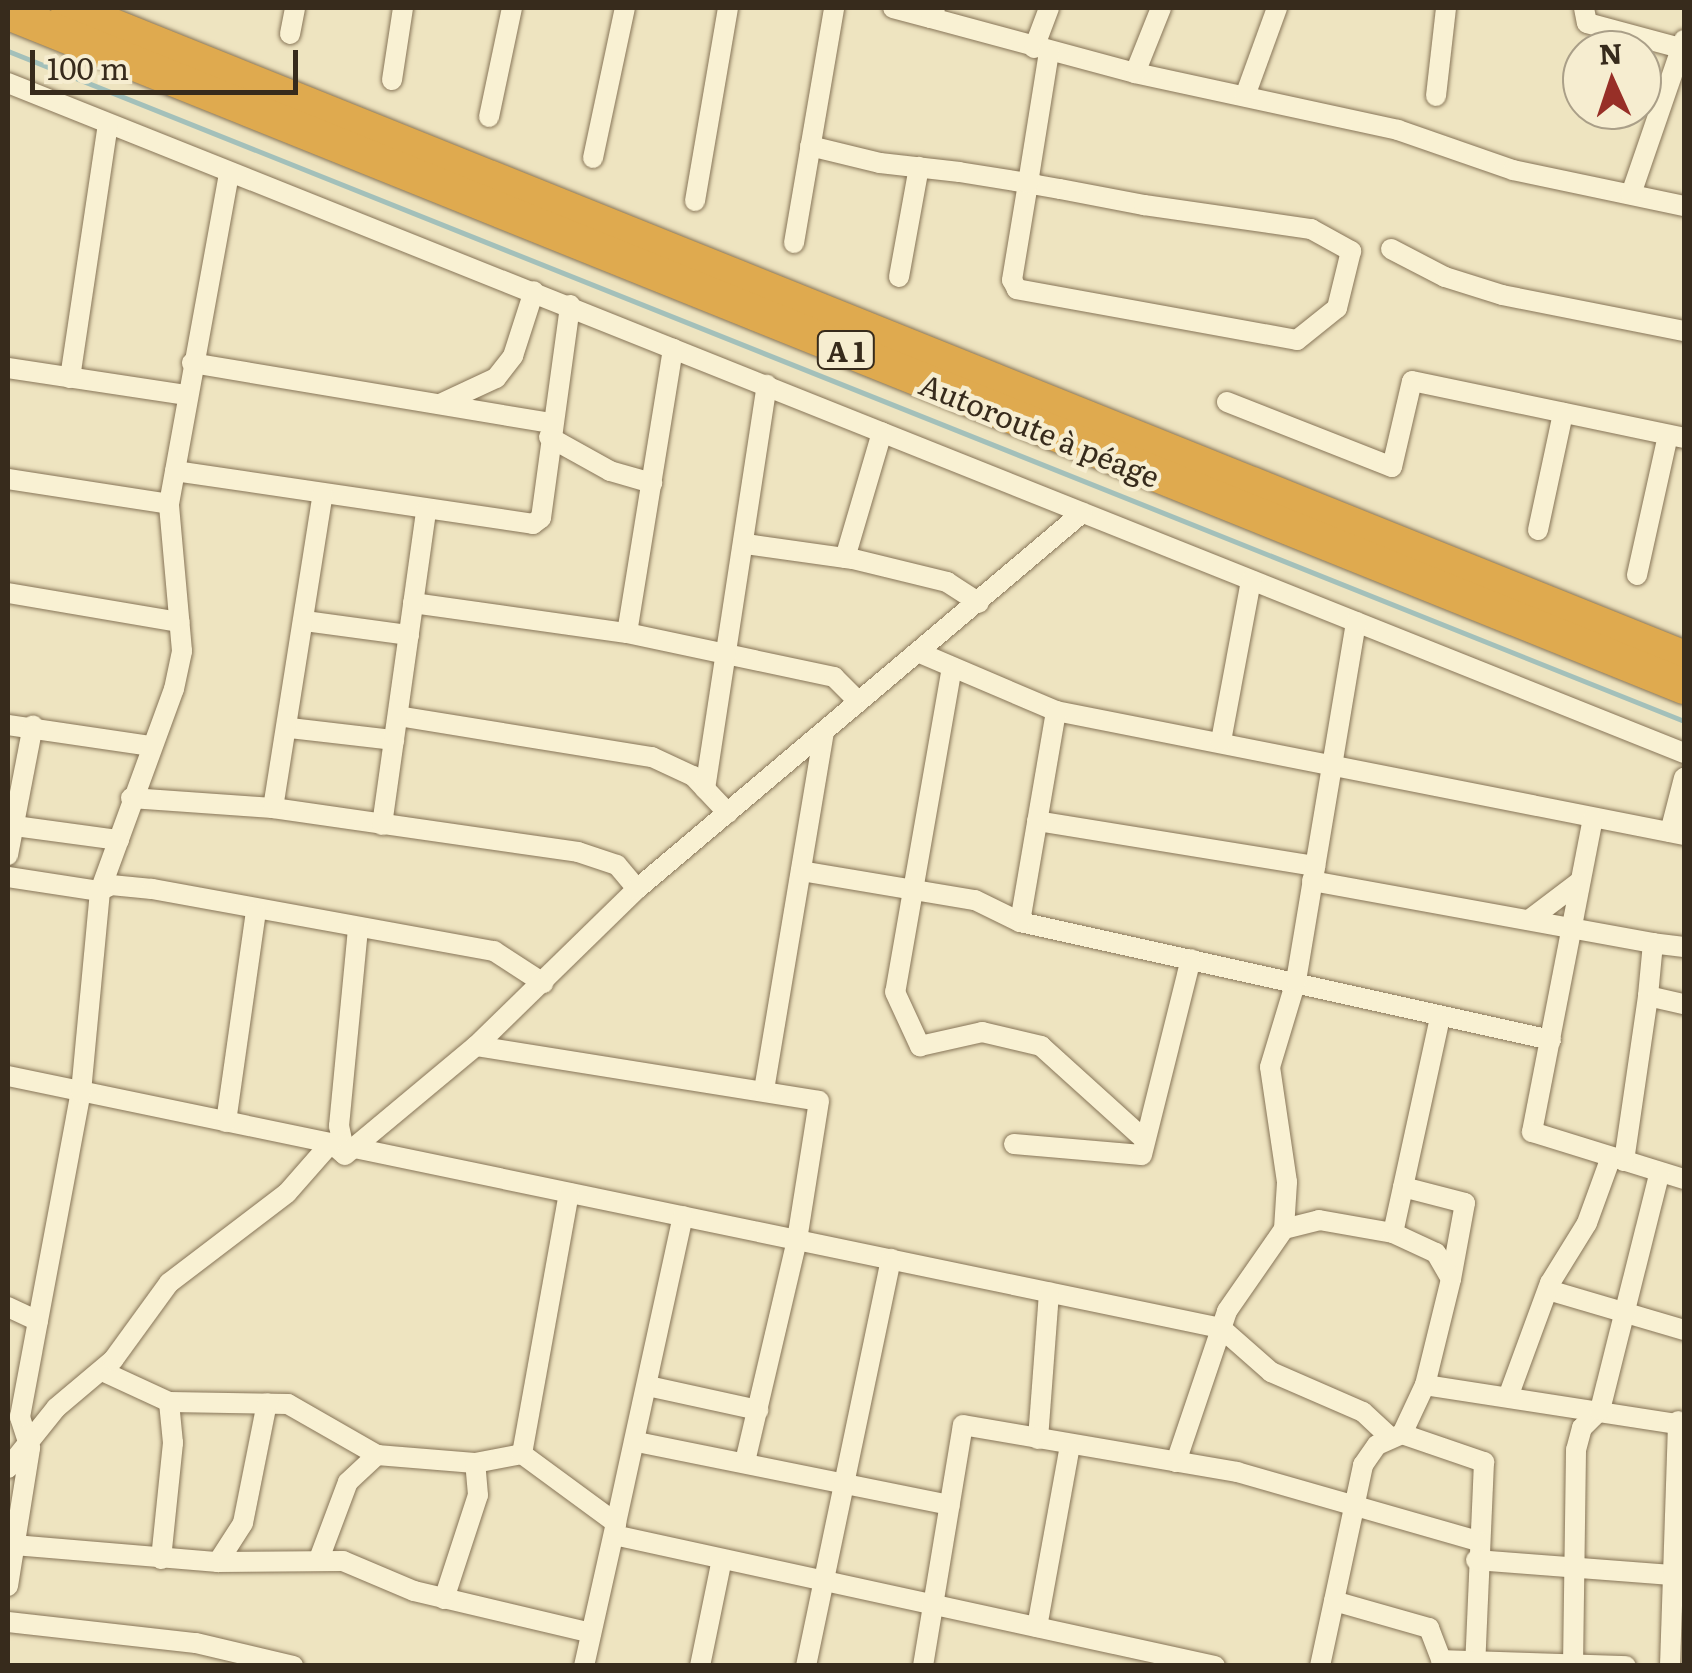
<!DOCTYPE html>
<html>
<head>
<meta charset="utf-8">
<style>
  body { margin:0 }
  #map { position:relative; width:1692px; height:1673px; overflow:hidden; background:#eee4c0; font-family:Literata,serif }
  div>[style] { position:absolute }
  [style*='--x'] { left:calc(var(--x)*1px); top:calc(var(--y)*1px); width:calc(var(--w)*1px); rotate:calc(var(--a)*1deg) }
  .stream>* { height:5px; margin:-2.5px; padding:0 2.5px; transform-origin:2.5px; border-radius:2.5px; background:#a3c0ba }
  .roads { filter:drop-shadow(0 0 2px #877558) drop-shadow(0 0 2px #877558) }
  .minor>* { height:20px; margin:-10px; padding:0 10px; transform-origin:10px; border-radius:10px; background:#f9f1d3 }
  .motorway>* { height:35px; margin:-17.5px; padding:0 17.5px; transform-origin:17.5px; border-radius:17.5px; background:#dfaa4f }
  span { translate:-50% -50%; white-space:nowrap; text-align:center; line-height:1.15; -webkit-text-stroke:9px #f6edd0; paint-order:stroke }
  .shield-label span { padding:2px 8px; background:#f6edd0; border:2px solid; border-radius:8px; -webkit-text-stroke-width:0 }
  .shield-label { font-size:28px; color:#372b1c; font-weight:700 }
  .street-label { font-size:30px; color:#372b1c }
  .frame { position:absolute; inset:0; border:10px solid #372b1c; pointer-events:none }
  .north { position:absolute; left:1562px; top:30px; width:100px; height:100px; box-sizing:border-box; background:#f6edd0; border:2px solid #aa9f88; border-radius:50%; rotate:357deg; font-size:28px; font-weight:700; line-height:40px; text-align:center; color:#372b1c }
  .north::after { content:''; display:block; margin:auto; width:35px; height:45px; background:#972f27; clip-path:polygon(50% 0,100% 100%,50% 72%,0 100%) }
  .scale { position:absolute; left:30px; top:50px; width:268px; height:45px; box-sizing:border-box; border:5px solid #372b1c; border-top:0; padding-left:12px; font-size:30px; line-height:35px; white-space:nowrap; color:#372b1c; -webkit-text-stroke:8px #f6edd0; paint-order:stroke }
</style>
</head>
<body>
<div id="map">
  <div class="stream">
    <i style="--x:8;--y:51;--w:1805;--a:21.79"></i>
  </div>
  <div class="roads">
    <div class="minor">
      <i style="--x:893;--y:8;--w:39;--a:15"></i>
      <i style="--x:931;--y:18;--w:11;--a:-68"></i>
      <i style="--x:1584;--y:8;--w:15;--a:79"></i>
      <i style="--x:1587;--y:23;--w:100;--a:15"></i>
      <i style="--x:931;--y:18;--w:211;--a:15.1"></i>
      <i style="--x:1135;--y:73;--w:269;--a:12.2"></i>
      <i style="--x:1398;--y:130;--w:122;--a:19.2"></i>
      <i style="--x:1513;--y:170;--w:175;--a:11.9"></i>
      <i style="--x:290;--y:34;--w:26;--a:-79"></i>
      <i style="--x:1034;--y:48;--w:43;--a:-69.4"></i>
      <i style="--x:1135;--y:73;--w:70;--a:-68.2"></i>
      <i style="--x:392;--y:80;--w:73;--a:-81.3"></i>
      <i style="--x:8;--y:83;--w:1805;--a:21.79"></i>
      <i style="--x:1245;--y:96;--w:94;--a:-70"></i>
      <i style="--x:1436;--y:96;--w:89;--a:-83.5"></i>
      <i style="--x:489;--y:117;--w:111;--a:-78.1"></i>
      <i style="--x:810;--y:146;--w:72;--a:13.7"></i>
      <i style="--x:880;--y:163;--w:80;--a:6.5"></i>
      <i style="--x:959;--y:172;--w:70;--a:9.1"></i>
      <i style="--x:1028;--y:183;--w:9;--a:13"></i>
      <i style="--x:1037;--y:185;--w:23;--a:10"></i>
      <i style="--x:1060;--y:189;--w:86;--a:10.8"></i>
      <i style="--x:1144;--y:205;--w:169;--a:8.2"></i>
      <i style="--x:1311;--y:229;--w:46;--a:28.8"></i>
      <i style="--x:1351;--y:251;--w:59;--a:103.8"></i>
      <i style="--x:1337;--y:308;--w:51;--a:141.3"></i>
      <i style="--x:1297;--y:340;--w:285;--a:-169.7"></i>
      <i style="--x:1017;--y:289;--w:10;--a:-119"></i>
      <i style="--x:1012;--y:280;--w:98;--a:-80.6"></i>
      <i style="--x:1028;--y:183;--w:133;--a:-80.9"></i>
      <i style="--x:593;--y:158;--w:153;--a:-78"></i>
      <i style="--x:1631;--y:194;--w:163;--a:-71"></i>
      <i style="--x:695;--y:201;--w:196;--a:-80.3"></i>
      <i style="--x:794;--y:243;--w:238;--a:-80.3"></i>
      <i style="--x:1391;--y:249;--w:61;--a:27.4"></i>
      <i style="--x:1445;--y:277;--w:60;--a:17.5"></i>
      <i style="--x:1502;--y:295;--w:186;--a:11.2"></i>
      <i style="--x:899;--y:277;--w:112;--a:-79.7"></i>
      <i style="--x:192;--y:363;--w:363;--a:9.5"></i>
      <i style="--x:8;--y:368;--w:181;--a:8.6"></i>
      <i style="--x:70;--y:378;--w:256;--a:-81.5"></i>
      <i style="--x:1227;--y:402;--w:177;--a:21.5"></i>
      <i style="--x:1392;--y:467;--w:88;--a:-76.9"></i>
      <i style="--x:1412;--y:381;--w:278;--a:11.8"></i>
      <i style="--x:440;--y:404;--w:62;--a:-24.9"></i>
      <i style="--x:496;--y:378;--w:28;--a:-52"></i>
      <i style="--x:513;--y:356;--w:68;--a:-72.1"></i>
      <i style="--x:549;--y:437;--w:70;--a:29.1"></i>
      <i style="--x:610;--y:471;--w:44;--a:15.9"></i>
      <i style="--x:175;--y:471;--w:362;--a:8.4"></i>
      <i style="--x:533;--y:524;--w:10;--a:-37"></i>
      <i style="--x:541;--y:518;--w:215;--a:-82.2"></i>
      <i style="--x:8;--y:479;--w:163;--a:8.8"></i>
      <i style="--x:1538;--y:530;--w:120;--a:-77.9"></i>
      <i style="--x:746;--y:544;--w:108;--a:8"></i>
      <i style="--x:853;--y:559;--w:97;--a:13.7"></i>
      <i style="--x:947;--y:582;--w:38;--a:33"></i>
      <i style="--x:845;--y:558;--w:131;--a:-73.6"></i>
      <i style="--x:1637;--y:575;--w:143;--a:-77.5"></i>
      <i style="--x:8;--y:593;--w:174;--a:9.6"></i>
      <i style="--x:413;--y:603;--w:216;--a:8"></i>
      <i style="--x:627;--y:633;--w:212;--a:12"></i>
      <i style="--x:834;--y:677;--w:35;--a:45"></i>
      <i style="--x:305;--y:621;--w:105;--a:7.7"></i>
      <i style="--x:627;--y:633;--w:288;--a:-80.8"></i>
      <i style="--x:920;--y:653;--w:148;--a:23.1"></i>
      <i style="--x:1056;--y:711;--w:640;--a:11.17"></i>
      <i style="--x:952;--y:667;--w:330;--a:99.9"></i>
      <i style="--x:895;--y:992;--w:60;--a:65.2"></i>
      <i style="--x:920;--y:1046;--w:64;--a:-12.7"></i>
      <i style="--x:982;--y:1032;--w:61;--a:13.3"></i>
      <i style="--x:1041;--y:1046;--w:140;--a:42.1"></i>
      <i style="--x:398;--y:716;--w:257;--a:9.2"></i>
      <i style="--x:652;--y:757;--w:45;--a:24.9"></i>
      <i style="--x:693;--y:776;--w:51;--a:46.6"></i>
      <i style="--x:8;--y:725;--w:145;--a:8.4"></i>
      <i style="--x:290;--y:728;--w:105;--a:6.6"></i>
      <i style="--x:1221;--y:741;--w:163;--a:-79.4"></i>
      <i style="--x:705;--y:789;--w:409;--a:-81.3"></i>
      <i style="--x:131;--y:798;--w:142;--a:4"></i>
      <i style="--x:273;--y:808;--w:308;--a:8.2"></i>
      <i style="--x:578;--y:852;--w:41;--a:18.4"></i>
      <i style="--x:617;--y:865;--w:31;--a:50"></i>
      <i style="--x:273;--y:808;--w:318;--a:-81"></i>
      <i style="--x:1593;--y:818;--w:320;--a:101"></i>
      <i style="--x:1532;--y:1132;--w:159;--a:17.2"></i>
      <i style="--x:1037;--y:821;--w:282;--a:9.2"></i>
      <i style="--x:382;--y:825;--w:318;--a:-82"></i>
      <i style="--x:15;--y:826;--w:105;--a:7.7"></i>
      <i style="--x:1670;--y:832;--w:56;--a:-75.5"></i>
      <i style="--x:8;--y:855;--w:132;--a:-79.1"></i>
      <i style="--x:801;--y:871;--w:176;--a:9.5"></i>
      <i style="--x:975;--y:900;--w:50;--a:26.1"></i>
      <i style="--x:1020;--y:922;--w:544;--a:12.53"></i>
      <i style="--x:8;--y:877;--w:93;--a:8.7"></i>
      <i style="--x:100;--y:891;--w:13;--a:-29"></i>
      <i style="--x:111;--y:885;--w:41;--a:5.6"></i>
      <i style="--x:152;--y:889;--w:348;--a:10.3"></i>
      <i style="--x:494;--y:951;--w:59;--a:33.1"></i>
      <i style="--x:1312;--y:881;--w:347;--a:10.3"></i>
      <i style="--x:1529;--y:920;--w:63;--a:-37.2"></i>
      <i style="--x:1020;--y:922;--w:214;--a:-80.3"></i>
      <i style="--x:1684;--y:947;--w:31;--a:-173"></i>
      <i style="--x:1653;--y:943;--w:53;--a:95.4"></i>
      <i style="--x:1648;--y:996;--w:37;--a:13"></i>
      <i style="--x:476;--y:1046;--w:347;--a:9.1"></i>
      <i style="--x:819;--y:1101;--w:141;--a:99"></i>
      <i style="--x:797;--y:1240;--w:228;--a:103.2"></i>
      <i style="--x:8;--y:1076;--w:1239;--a:11.74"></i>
      <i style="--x:1221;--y:1328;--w:67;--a:41.3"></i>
      <i style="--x:1271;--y:1372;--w:100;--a:23.5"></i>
      <i style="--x:1363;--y:1412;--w:38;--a:43"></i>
      <i style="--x:764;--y:1090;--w:362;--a:-80.5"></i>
      <i style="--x:226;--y:1122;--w:212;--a:-81.9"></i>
      <i style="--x:1014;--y:1144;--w:128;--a:4.9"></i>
      <i style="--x:1142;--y:1155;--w:202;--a:-76"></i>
      <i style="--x:345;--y:1154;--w:29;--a:-102"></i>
      <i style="--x:339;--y:1126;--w:199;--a:-84.5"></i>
      <i style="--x:1624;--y:1161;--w:167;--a:-81.7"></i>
      <i style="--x:1403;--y:1187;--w:64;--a:14.5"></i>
      <i style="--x:1465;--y:1203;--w:77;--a:100.4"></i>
      <i style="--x:1284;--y:1229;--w:36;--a:-14"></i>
      <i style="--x:1319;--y:1220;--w:75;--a:10"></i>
      <i style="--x:1548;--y:1290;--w:142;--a:16.4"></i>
      <i style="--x:8;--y:1307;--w:33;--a:25"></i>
      <i style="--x:102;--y:1371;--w:74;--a:24.8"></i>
      <i style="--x:169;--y:1402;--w:119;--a:1"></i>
      <i style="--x:288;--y:1404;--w:103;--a:29.8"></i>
      <i style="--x:377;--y:1455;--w:98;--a:4.7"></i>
      <i style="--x:475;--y:1463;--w:48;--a:-10.8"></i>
      <i style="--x:522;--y:1454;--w:117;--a:36.3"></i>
      <i style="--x:616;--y:1523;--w:147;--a:102.6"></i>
      <i style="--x:1425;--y:1385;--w:262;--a:8.8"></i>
      <i style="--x:648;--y:1386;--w:113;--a:12.3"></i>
      <i style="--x:1508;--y:1397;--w:121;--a:-69.8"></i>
      <i style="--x:1550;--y:1283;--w:70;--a:-58.3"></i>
      <i style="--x:1587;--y:1223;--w:70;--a:-70"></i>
      <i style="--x:1402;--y:1434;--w:87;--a:18.9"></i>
      <i style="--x:1484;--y:1462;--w:204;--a:92.5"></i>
      <i style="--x:1038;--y:1439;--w:147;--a:-85.7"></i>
      <i style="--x:637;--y:1442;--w:319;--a:11.4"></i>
      <i style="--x:522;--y:1454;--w:265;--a:-79.8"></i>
      <i style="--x:1176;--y:1462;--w:159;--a:-71.3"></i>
      <i style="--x:1227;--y:1311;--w:100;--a:-55.2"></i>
      <i style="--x:1284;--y:1229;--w:47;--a:-86.3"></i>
      <i style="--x:1287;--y:1182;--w:116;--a:-98.4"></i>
      <i style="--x:1270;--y:1067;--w:90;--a:-73.2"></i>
      <i style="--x:1296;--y:981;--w:364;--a:-80.5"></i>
      <i style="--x:8;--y:1468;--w:77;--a:-51.3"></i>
      <i style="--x:56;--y:1408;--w:75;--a:-40.1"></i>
      <i style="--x:113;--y:1360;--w:95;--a:-54"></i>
      <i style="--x:169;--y:1283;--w:148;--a:-37.3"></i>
      <i style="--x:287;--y:1193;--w:67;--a:-48.7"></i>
      <i style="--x:331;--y:1143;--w:18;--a:41"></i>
      <i style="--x:345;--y:1155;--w:170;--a:-39.8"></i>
      <i style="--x:476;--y:1046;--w:225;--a:-44.3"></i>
      <i style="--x:637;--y:889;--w:583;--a:-40.2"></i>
      <i style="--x:616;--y:1523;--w:314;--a:-77.7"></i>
      <i style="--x:614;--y:1535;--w:615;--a:12.3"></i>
      <i style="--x:14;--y:1545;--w:205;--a:4.8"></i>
      <i style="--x:218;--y:1562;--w:125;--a:-0.5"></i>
      <i style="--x:343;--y:1561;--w:77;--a:22.9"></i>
      <i style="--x:414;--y:1591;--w:182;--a:13.3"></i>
      <i style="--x:161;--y:1559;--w:117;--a:-84.1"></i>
      <i style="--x:173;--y:1443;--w:41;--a:-95.6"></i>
      <i style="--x:319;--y:1559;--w:82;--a:-69.4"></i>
      <i style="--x:348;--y:1482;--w:40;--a:-43"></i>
      <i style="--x:1476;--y:1560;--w:209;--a:4.4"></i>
      <i style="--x:218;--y:1562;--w:46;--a:-57.3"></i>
      <i style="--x:243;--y:1523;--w:122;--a:-78.7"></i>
      <i style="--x:8;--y:1586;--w:140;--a:-80.9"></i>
      <i style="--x:30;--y:1448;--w:33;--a:-108"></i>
      <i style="--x:20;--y:1417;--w:331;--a:-79.4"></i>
      <i style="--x:81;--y:1092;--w:202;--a:-84.6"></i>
      <i style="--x:100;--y:891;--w:215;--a:-69.9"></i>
      <i style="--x:174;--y:689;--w:39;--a:-78"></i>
      <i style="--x:182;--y:651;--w:148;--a:-95.1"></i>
      <i style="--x:169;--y:504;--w:335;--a:-79.7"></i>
      <i style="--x:444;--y:1599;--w:109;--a:-71.9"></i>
      <i style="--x:478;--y:1495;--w:32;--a:-95"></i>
      <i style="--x:1334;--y:1601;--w:99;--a:15.9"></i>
      <i style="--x:1429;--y:1628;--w:34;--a:69"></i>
      <i style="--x:1441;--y:1660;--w:185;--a:1.9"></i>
      <i style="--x:8;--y:1622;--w:189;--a:6.4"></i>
      <i style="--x:196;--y:1643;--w:100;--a:13.3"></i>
      <i style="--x:1037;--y:1627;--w:185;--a:-79.7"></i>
      <i style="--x:700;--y:1666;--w:109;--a:-78.4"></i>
      <i style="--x:806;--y:1666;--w:416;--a:-78.2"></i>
      <i style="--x:923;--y:1666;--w:244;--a:-80.6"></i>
      <i style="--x:963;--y:1425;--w:278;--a:9.7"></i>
      <i style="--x:1237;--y:1472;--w:250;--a:16"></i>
      <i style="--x:1320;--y:1666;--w:206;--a:-77.9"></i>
      <i style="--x:1363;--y:1465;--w:24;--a:-55"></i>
      <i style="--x:1377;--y:1445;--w:27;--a:-24"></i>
      <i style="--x:1402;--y:1434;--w:54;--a:-64.9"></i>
      <i style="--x:1425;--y:1385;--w:109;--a:-76.2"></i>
      <i style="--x:1451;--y:1279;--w:30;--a:-120"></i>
      <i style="--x:1436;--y:1253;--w:47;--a:-155.1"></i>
      <i style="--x:1393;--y:1233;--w:220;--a:-77.7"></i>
      <i style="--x:1573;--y:1666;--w:216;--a:-89.2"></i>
      <i style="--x:1576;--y:1450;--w:23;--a:-75"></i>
      <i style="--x:1582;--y:1428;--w:25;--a:-45"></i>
      <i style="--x:1600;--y:1410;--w:245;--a:-75.9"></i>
      <i style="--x:1670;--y:1666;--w:245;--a:-88.1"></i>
    </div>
    <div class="motorway">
      <i style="--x:68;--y:8;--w:1742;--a:21.91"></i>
      <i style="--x:8;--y:12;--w:1806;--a:21.91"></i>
    </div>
  </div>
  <div class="shield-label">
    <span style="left:846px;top:350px">A 1</span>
  </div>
  <div class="street-label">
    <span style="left:1040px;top:429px;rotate:22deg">Autoroute à péage</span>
  </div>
  <div class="frame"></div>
  <div class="north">N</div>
  <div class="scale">100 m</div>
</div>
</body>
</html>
